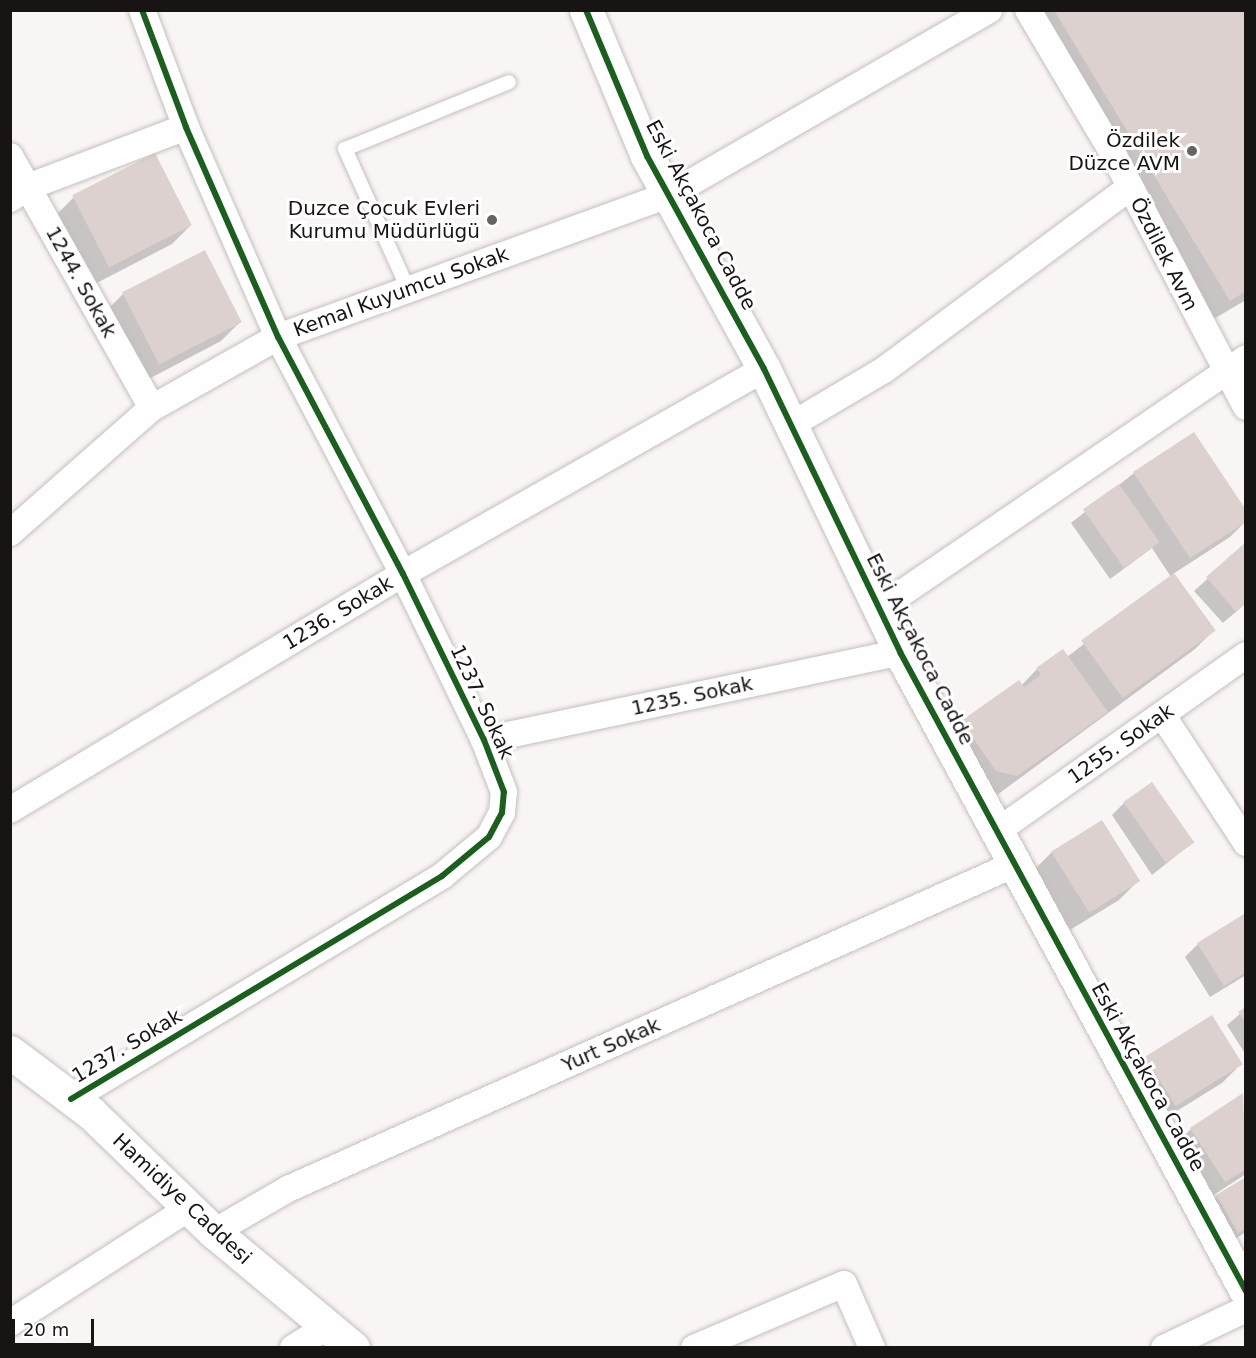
<!DOCTYPE html>
<html>
<head>
<meta charset="utf-8">
<style>
  body { margin:0 }
  #map { position:relative; width:1256px; height:1358px; overflow:hidden; background:#faf5f5; font-family:"DejaVu Sans",sans-serif }
  div>[style] { position:absolute }
  [style*='--x'] { left:calc(var(--x)*1px); top:calc(var(--y)*1px); width:calc(var(--w)*1px); rotate:calc(var(--a)*1deg) }
  .shadow>* { inset:0; background:#0003 }
  .building>* { inset:0; background:#dcd1ce; transform-origin:0 0 }
  .roads { filter:drop-shadow(0 0 2px #c4bfbf) drop-shadow(0 0 2px #c4bfbf) }
  .service>* { height:14px; margin:-7px; padding:0 7px; transform-origin:7px; border-radius:7px; background:#fefefe }
  .minor>* { height:26px; margin:-13px; padding:0 13px; transform-origin:13px; border-radius:13px; background:#fefefe }
  .tertiary>* { height:33px; margin:-16.5px; padding:0 16.5px; transform-origin:16.5px; border-radius:16.5px; background:#fefefe }
  .cycleway>* { height:6px; margin:-3px; padding:0 3px; transform-origin:3px; border-radius:3px; background:#1b5e20 }
  .dots>* { width:16px; height:16px; translate:-50% -50%; box-sizing:border-box; border:3px solid #fff; border-radius:50% }
  span { translate:-50% -50%; white-space:nowrap; text-align:center; line-height:1.15; -webkit-text-stroke:6px #fff; paint-order:stroke }
  .poi-label { font-size:20px; color:#181414 }
  .right { translate:-100% -50%; text-align:right }
  .street-label { font-size:20px; color:#181414 }
  .frame { position:absolute; inset:0; border:12px solid #181414; pointer-events:none }
  .scale { position:absolute; left:12px; top:1319px; width:82px; height:27px; box-sizing:border-box; border:3px solid #181414; border-top:0; padding-left:8px; font-size:18px; line-height:21px; white-space:nowrap; color:#181414; -webkit-text-stroke:4px #fff; paint-order:stroke }
</style>
</head>
<body>
<div id="map">
  <div class="shadow">
    <i style="clip-path:polygon(1014px 10px,1246px 10px,1246px 300px,1205px 324px)"></i>
    <i style="clip-path:polygon(74px 197px,191px 225px,172px 244px,91px 286px,55px 216px)"></i>
    <i style="clip-path:polygon(123px 294px,240px 322px,221px 341px,141px 383px,104px 313px)"></i>
    <i style="clip-path:polygon(1134px 473px,1246px 521px,1230px 537px,1173px 574px,1214px 630px,1195px 649px,997px 795px,977px 789px,943px 741px,962px 722px,1021px 686px,1037px 669px,1067px 657px,1171px 577px,1152px 548px,1110px 579px,1071px 523px)"></i>
    <i style="clip-path:polygon(1246px 544px,1246px 603px,1223px 623px,1194px 591px)"></i>
    <i style="clip-path:polygon(1124px 803px,1192px 843px,1152px 875px,1112px 815px)"></i>
    <i style="clip-path:polygon(1052px 852px,1138px 881px,1119px 900px,1070px 930px,1033px 871px)"></i>
    <i style="clip-path:polygon(1243px 916px,1246px 975px,1210px 997px,1185px 957px,1198px 944px)"></i>
    <i style="clip-path:polygon(1246px 1009px,1246px 1051px,1244px 1052px,1227px 1025px)"></i>
    <i style="clip-path:polygon(1212px 1017px,1241px 1064px,1222px 1083px,1156px 1124px,1127px 1076px,1146px 1058px)"></i>
    <i style="clip-path:polygon(1242px 1095px,1246px 1174px,1206px 1200px,1172px 1148px,1191px 1129px)"></i>
    <i style="clip-path:polygon(1246px 1179px,1246px 1232px,1225px 1245px,1204px 1208px,1218px 1195px)"></i>
  </div>
  <div class="building">
    <i style="clip-path:polygon(1054px 10px,1246px 10px,1246px 291px,1230px 301px)"></i>
    <i style="left:155px;top:153px;width:81px;height:93px;rotate:63deg"></i>
    <i style="left:205px;top:250px;width:81px;height:93px;rotate:63deg"></i>
    <i style="clip-path:polygon(1194px 432px,1246px 510px,1246px 522px,1190px 558px,1133px 472px)"></i>
    <i style="left:1119px;top:484px;width:71px;height:44px;rotate:55deg"></i>
    <i style="clip-path:polygon(1246px 542px,1246px 603px,1236px 612px,1206px 577px)"></i>
    <i style="left:1174px;top:573px;width:71px;height:115px;rotate:54deg"></i>
    <i style="clip-path:polygon(1063px 649px,1108px 712px,1017px 776px,996px 771px,961px 721px,1019px 680px,1024px 687px,1041px 675px,1036px 668px)"></i>
    <i style="left:1152px;top:782px;width:74px;height:35px;rotate:55deg"></i>
    <i style="left:1102px;top:820px;width:72px;height:60px;rotate:58deg"></i>
    <i style="clip-path:polygon(1244px 914px,1246px 972px,1224px 986px,1197px 943px)"></i>
    <i style="clip-path:polygon(1246px 1007px,1246px 1023px,1238px 1012px)"></i>
    <i style="left:1212px;top:1015px;width:58px;height:79px;rotate:58deg"></i>
    <i style="clip-path:polygon(1243px 1093px,1246px 1169px,1225px 1182px,1190px 1128px)"></i>
    <i style="clip-path:polygon(1246px 1177px,1246px 1229px,1238px 1233px,1216px 1195px)"></i>
  </div>
  <div class="roads">
    <div class="service">
      <i style="--x:408;--y:289;--w:154;--a:-114.2"></i>
      <i style="--x:345;--y:149;--w:177;--a:-22.2"></i>
    </div>
    <div class="minor">
      <i style="--x:1028;--y:10;--w:163;--a:59.3"></i>
      <i style="--x:1111;--y:150;--w:290;--a:62.3"></i>
      <i style="--x:10;--y:156;--w:289;--a:60.6"></i>
      <i style="--x:10;--y:199;--w:22;--a:-34"></i>
      <i style="--x:28;--y:187;--w:169;--a:-20.8"></i>
      <i style="--x:791;--y:425;--w:108;--a:-30.6"></i>
      <i style="--x:884;--y:370;--w:307;--a:-36.6"></i>
      <i style="--x:10;--y:533;--w:189;--a:-41.4"></i>
      <i style="--x:152;--y:408;--w:145;--a:-29.4"></i>
      <i style="--x:278;--y:337;--w:416;--a:-20"></i>
      <i style="--x:669;--y:195;--w:370;--a:-30"></i>
      <i style="--x:880;--y:608;--w:443;--a:-34.3"></i>
      <i style="--x:1163;--y:716;--w:152;--a:56.8"></i>
      <i style="--x:484;--y:740;--w:425;--a:-11.9"></i>
      <i style="--x:10;--y:810;--w:458;--a:-31"></i>
      <i style="--x:403;--y:574;--w:415;--a:-29.6"></i>
      <i style="--x:996;--y:832;--w:306;--a:-35.3"></i>
      <i style="--x:71;--y:1099;--w:433;--a:-31"></i>
      <i style="--x:442;--y:876;--w:61;--a:-39.7"></i>
      <i style="--x:489;--y:837;--w:27;--a:-62"></i>
      <i style="--x:502;--y:813;--w:21;--a:-85"></i>
      <i style="--x:504;--y:792;--w:56;--a:-111"></i>
      <i style="--x:484;--y:740;--w:185;--a:-116"></i>
      <i style="--x:403;--y:574;--w:268;--a:-117.8"></i>
      <i style="--x:278;--y:337;--w:229;--a:-113.7"></i>
      <i style="--x:186;--y:127;--w:125;--a:-110.6"></i>
      <i style="--x:214;--y:1232;--w:86;--a:-30.2"></i>
      <i style="--x:288;--y:1189;--w:794;--a:-24.08"></i>
      <i style="--x:10;--y:1323;--w:213;--a:-32.7"></i>
      <i style="--x:293;--y:1348;--w:38;--a:-32"></i>
      <i style="--x:694;--y:1348;--w:163;--a:-23.1"></i>
      <i style="--x:844;--y:1284;--w:70;--a:66.4"></i>
      <i style="--x:1164;--y:1348;--w:91;--a:-25.4"></i>
    </div>
    <div class="tertiary">
      <i style="--x:586;--y:10;--w:158;--a:67.3"></i>
      <i style="--x:647;--y:156;--w:243;--a:61.2"></i>
      <i style="--x:764;--y:369;--w:314;--a:64.3"></i>
      <i style="--x:900;--y:652;--w:727;--a:61.57"></i>
      <i style="--x:10;--y:1052;--w:101;--a:37"></i>
      <i style="--x:91;--y:1113;--w:171;--a:44.1"></i>
      <i style="--x:214;--y:1232;--w:181;--a:39.8"></i>
    </div>
  </div>
  <div class="cycleway">
    <i style="--x:586;--y:10;--w:158;--a:67.3"></i>
    <i style="--x:647;--y:156;--w:243;--a:61.2"></i>
    <i style="--x:764;--y:369;--w:314;--a:64.3"></i>
    <i style="--x:900;--y:652;--w:727;--a:61.57"></i>
    <i style="--x:71;--y:1099;--w:433;--a:-31"></i>
    <i style="--x:442;--y:876;--w:61;--a:-39.7"></i>
    <i style="--x:489;--y:837;--w:27;--a:-62"></i>
    <i style="--x:502;--y:813;--w:21;--a:-85"></i>
    <i style="--x:504;--y:792;--w:56;--a:-111"></i>
    <i style="--x:484;--y:740;--w:185;--a:-116"></i>
    <i style="--x:403;--y:574;--w:268;--a:-117.8"></i>
    <i style="--x:278;--y:337;--w:229;--a:-113.7"></i>
    <i style="--x:186;--y:127;--w:125;--a:-110.6"></i>
  </div>
  <div class="dots">
    <i style="left:1192px;top:151px;background:#676363"></i>
    <i style="left:492px;top:220px;background:#676363"></i>
  </div>
  <div class="poi-label">
    <span class="right" style="left:1180px;top:152px">Özdilek<br>Düzce AVM</span>
    <span class="right" style="left:480px;top:220px">Duzce Çocuk Evleri<br>Kurumu Müdürlügü</span>
  </div>
  <div class="street-label">
    <span style="left:701px;top:215px;rotate:62deg">Eski Akçakoca Cadde</span>
    <span style="left:1164px;top:254px;rotate:63deg">Özdilek Avm</span>
    <span style="left:81px;top:282px;rotate:61deg">1244. Sokak</span>
    <span style="left:401px;top:292px;rotate:-20deg">Kemal Kuyumcu Sokak</span>
    <span style="left:338px;top:613px;rotate:-31deg">1236. Sokak</span>
    <span style="left:920px;top:649px;rotate:63deg">Eski Akçakoca Cadde</span>
    <span style="left:692px;top:696px;rotate:-12deg">1235. Sokak</span>
    <span style="left:482px;top:702px;rotate:65deg">1237. Sokak</span>
    <span style="left:1121px;top:744px;rotate:-35deg">1255. Sokak</span>
    <span style="left:611px;top:1045px;rotate:-24deg">Yurt Sokak</span>
    <span style="left:127px;top:1046px;rotate:-31deg">1237. Sokak</span>
    <span style="left:1148px;top:1077px;rotate:61deg">Eski Akçakoca Cadde</span>
    <span style="left:182px;top:1199px;rotate:43deg">Hamidiye Caddesi</span>
  </div>
  <div class="frame"></div>
  <div class="scale">20 m</div>
</div>
</body>
</html>
